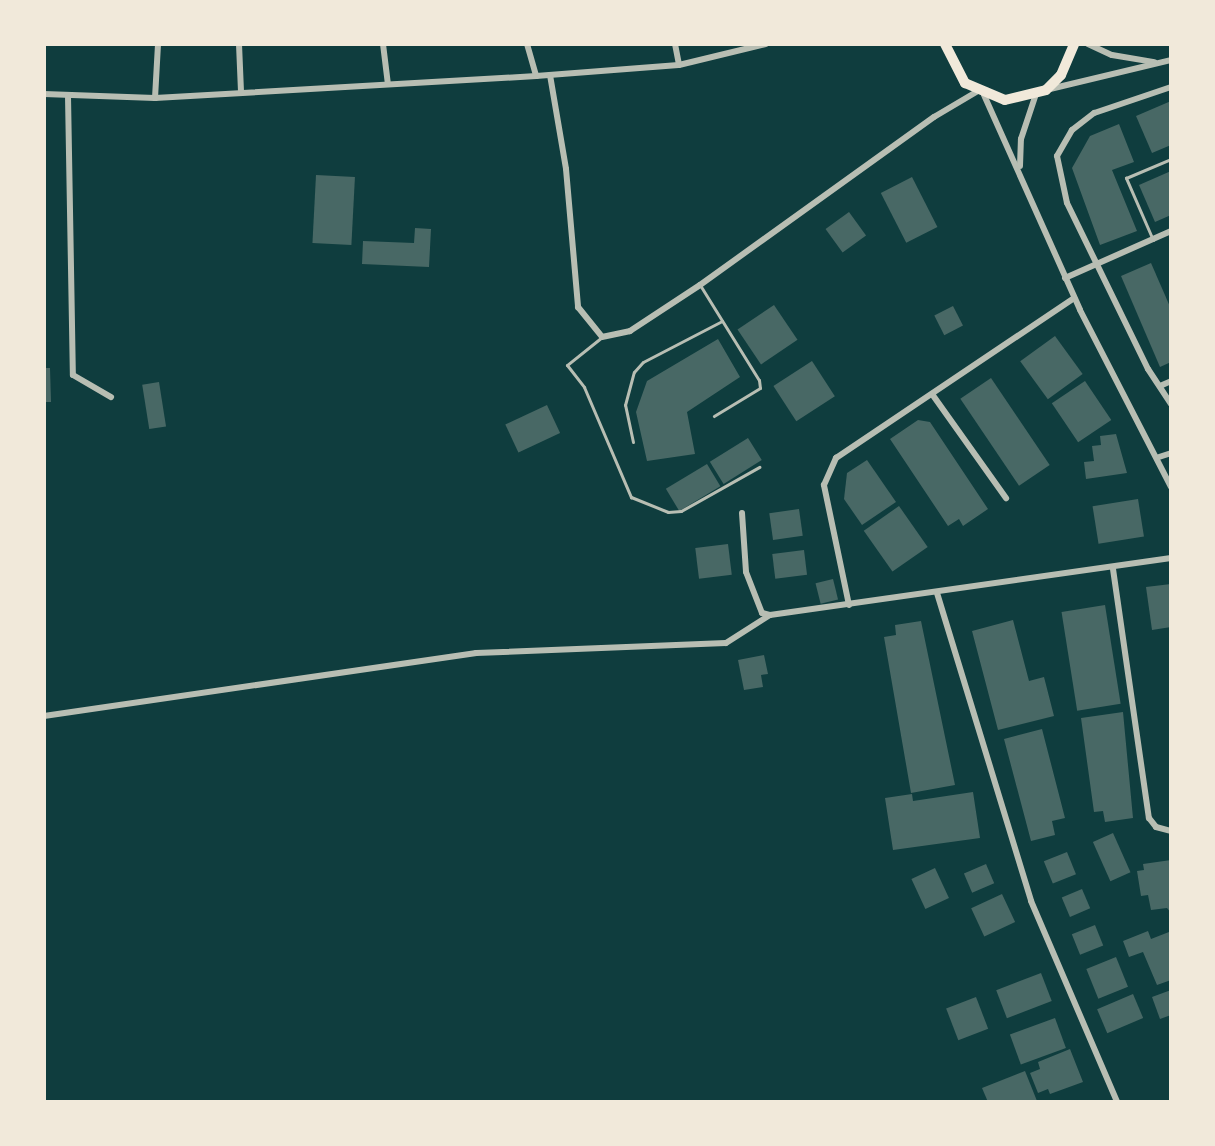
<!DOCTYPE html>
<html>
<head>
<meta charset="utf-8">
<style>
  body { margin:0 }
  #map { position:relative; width:1215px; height:1146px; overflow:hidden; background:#0f3d3e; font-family:Figtree,sans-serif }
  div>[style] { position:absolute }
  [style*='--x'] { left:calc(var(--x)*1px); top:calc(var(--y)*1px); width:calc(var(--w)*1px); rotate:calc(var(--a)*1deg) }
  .building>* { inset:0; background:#486865; transform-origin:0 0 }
  .service>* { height:3px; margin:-1.5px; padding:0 1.5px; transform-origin:1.5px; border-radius:1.5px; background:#b8beb3 }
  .minor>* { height:6px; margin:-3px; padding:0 3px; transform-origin:3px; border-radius:3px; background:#b8beb3 }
  .primary>* { height:10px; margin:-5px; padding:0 5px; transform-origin:5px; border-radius:5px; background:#f1e9da }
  span { translate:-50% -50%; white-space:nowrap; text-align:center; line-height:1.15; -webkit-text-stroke:8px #f1e9da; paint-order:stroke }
  .frame { position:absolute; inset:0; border:46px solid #f1e9da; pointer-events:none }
</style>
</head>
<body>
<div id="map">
  <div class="building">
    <i style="clip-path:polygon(1171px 101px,1171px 145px,1152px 153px,1136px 116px)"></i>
    <i style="clip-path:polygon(1119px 124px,1134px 162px,1112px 170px,1137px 231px,1100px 245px,1072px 168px,1090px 136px)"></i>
    <i style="clip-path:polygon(1171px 171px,1171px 215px,1155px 222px,1139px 185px)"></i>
    <i style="left:316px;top:175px;width:39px;height:68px;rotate:3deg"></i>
    <i style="left:912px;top:177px;width:56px;height:35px;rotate:63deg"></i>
    <i style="left:849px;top:212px;width:29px;height:29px;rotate:54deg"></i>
    <i style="clip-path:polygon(415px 228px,431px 229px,429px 267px,362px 264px,363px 241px,414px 243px)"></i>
    <i style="clip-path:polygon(1151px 263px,1171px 309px,1171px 362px,1160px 367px,1121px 276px)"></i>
    <i style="left:774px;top:305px;width:42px;height:44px;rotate:56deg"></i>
    <i style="left:953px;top:306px;width:22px;height:21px;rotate:63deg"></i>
    <i style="left:1055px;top:336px;width:47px;height:43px;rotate:54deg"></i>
    <i style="clip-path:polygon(718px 339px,740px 377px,687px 412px,695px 454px,647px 461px,636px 412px,647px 381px)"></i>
    <i style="left:812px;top:361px;width:42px;height:46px;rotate:57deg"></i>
    <i style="clip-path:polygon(44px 368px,50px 368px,51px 402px,44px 402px)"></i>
    <i style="left:991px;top:378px;width:105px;height:37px;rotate:56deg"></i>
    <i style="left:1085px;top:381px;width:47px;height:40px;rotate:56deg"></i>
    <i style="left:159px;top:382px;width:45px;height:17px;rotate:81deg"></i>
    <i style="left:547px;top:405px;width:31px;height:46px;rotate:65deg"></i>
    <i style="clip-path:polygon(918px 420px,930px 422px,988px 509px,963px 526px,959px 519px,948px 526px,890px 439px)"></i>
    <i style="clip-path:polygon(1116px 434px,1127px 473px,1086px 479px,1084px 462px,1094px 461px,1092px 446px,1101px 445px,1100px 436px)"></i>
    <i style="left:748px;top:438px;width:26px;height:45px;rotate:58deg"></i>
    <i style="clip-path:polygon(867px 460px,896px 502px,862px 525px,844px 499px,847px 473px)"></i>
    <i style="left:707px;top:464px;width:26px;height:48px;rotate:59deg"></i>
    <i style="left:1138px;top:499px;width:38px;height:46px;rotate:81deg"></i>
    <i style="left:899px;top:506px;width:50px;height:43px;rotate:55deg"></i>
    <i style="left:799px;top:509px;width:27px;height:30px;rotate:82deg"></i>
    <i style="left:728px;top:544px;width:31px;height:33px;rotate:83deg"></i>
    <i style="left:804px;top:550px;width:25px;height:32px;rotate:83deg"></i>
    <i style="left:833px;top:579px;width:21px;height:18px;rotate:76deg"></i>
    <i style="clip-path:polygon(1171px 584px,1171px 627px,1152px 630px,1146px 587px)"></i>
    <i style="left:1105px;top:605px;width:100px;height:44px;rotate:81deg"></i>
    <i style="clip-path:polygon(1013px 620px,1029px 681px,1044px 677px,1054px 716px,998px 730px,972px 631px)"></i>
    <i style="clip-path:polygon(921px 621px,955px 785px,911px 793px,884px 637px,896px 635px,895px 625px)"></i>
    <i style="clip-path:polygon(764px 655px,768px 674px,761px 675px,763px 687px,744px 690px,738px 660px)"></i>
    <i style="clip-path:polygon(1123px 712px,1133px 818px,1105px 822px,1103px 811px,1094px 812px,1081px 718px)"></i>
    <i style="clip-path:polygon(1042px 729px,1065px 818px,1052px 821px,1055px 835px,1031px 841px,1004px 739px)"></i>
    <i style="clip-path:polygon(973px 792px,980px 838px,893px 850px,885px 798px,912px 794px,913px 801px)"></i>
    <i style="left:1113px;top:833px;width:43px;height:22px;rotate:66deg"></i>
    <i style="left:1067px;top:852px;width:24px;height:25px;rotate:68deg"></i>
    <i style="clip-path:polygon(1171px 860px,1171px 913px,1167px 908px,1151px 910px,1148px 895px,1141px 896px,1137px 871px,1144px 870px,1143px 864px)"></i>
    <i style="left:986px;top:864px;width:21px;height:24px;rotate:67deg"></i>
    <i style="left:935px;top:868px;width:33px;height:26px;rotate:65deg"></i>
    <i style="left:1082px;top:889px;width:21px;height:22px;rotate:67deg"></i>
    <i style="left:1002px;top:894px;width:31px;height:34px;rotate:65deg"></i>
    <i style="left:1095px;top:925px;width:22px;height:25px;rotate:68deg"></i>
    <i style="clip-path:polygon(1148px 931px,1151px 939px,1169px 932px,1171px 936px,1171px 980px,1157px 985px,1143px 952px,1129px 957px,1123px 941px)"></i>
    <i style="left:1116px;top:957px;width:32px;height:32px;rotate:68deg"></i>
    <i style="left:1041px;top:973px;width:30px;height:48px;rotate:69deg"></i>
    <i style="clip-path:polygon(1171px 990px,1171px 1015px,1160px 1019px,1152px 997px)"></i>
    <i style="left:1133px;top:994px;width:26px;height:39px;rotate:67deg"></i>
    <i style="left:976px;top:997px;width:34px;height:32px;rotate:69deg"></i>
    <i style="left:1055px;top:1018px;width:32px;height:48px;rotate:70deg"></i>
    <i style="clip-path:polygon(1070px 1049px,1083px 1082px,1050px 1094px,1048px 1089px,1038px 1093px,1030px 1073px,1040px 1069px,1038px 1062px)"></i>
    <i style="clip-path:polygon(1025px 1071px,1037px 1101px,988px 1102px,982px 1088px)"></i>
  </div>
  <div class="service">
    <i style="--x:1153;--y:240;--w:68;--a:-113.5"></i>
    <i style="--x:1126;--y:178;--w:49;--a:-22.9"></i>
    <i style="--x:700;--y:285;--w:112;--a:58.2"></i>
    <i style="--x:759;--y:380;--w:8;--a:83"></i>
    <i style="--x:760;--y:388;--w:54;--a:148.7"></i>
    <i style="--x:602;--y:337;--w:45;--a:141.3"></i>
    <i style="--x:567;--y:365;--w:28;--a:52"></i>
    <i style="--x:584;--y:387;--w:120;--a:66.9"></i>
    <i style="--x:631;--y:497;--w:40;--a:22"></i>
    <i style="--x:668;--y:512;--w:13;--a:-4"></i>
    <i style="--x:681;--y:511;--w:90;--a:-29.4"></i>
    <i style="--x:633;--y:442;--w:38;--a:-102"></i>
    <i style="--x:625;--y:405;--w:34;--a:-75"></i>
    <i style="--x:634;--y:372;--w:13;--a:-48"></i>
    <i style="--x:643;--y:362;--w:89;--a:-27.4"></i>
  </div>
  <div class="minor">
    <i style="--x:239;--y:44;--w:47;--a:87.6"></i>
    <i style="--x:383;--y:44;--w:38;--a:83"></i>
    <i style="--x:527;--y:44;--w:33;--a:74"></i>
    <i style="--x:675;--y:44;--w:21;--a:79"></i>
    <i style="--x:1088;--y:44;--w:26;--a:25"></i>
    <i style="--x:1112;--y:55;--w:43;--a:9.5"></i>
    <i style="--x:550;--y:75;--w:95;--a:80.3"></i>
    <i style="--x:566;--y:169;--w:139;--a:85"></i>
    <i style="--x:578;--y:307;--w:38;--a:51"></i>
    <i style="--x:602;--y:337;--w:29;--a:-12"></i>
    <i style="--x:630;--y:331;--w:84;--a:-33.3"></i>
    <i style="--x:700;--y:285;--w:288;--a:-35.7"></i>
    <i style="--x:934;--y:117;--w:51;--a:-30.6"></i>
    <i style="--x:1171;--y:87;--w:81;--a:161.3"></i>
    <i style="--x:1094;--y:113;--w:28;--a:142"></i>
    <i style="--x:1072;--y:130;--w:30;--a:120"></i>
    <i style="--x:1057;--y:156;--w:48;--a:78"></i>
    <i style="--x:1067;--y:203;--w:185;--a:64"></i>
    <i style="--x:1148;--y:369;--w:42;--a:56.7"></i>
    <i style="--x:1050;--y:89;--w:124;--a:-13.5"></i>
    <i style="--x:44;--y:94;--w:111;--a:2.1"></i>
    <i style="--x:155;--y:98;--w:382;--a:-3.3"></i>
    <i style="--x:536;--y:76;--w:143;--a:-4.4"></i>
    <i style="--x:679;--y:65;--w:89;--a:-13.6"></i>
    <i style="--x:984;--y:95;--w:235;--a:65.9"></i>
    <i style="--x:1080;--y:310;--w:199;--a:62.8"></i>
    <i style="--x:68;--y:96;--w:279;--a:89"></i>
    <i style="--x:73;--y:375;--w:44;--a:30.1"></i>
    <i style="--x:155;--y:98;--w:54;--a:-86.8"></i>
    <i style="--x:1020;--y:166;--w:27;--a:-88"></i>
    <i style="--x:1021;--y:139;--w:47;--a:-71.6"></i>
    <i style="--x:1065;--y:278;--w:116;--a:-23.9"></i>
    <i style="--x:1160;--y:386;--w:12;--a:-24"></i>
    <i style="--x:932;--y:394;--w:128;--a:54.6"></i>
    <i style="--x:1159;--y:457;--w:13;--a:-18"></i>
    <i style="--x:742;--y:513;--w:59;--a:86.1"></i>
    <i style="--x:746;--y:572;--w:44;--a:68.7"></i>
    <i style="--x:762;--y:613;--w:8;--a:14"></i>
    <i style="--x:770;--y:615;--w:405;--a:-8.1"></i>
    <i style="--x:1113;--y:569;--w:252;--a:81.8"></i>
    <i style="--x:1149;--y:818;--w:11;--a:52"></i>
    <i style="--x:1156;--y:827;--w:16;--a:15"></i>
    <i style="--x:937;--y:593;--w:322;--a:73"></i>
    <i style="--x:1031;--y:901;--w:219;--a:66.8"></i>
    <i style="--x:849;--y:605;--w:123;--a:-101.8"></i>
    <i style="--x:824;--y:485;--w:30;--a:-66"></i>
    <i style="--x:836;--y:458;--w:287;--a:-33.9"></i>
    <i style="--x:44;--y:716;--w:437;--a:-8.3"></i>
    <i style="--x:476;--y:653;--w:250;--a:-2.3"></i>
    <i style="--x:726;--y:643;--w:52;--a:-32.5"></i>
  </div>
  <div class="primary">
    <i style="--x:945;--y:44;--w:44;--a:62.9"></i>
    <i style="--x:965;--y:83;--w:43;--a:23"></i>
    <i style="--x:1005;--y:100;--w:42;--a:-13.7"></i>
    <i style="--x:1046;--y:90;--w:21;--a:-45"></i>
    <i style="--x:1061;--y:75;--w:34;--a:-67"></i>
  </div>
  <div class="frame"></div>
</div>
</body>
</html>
